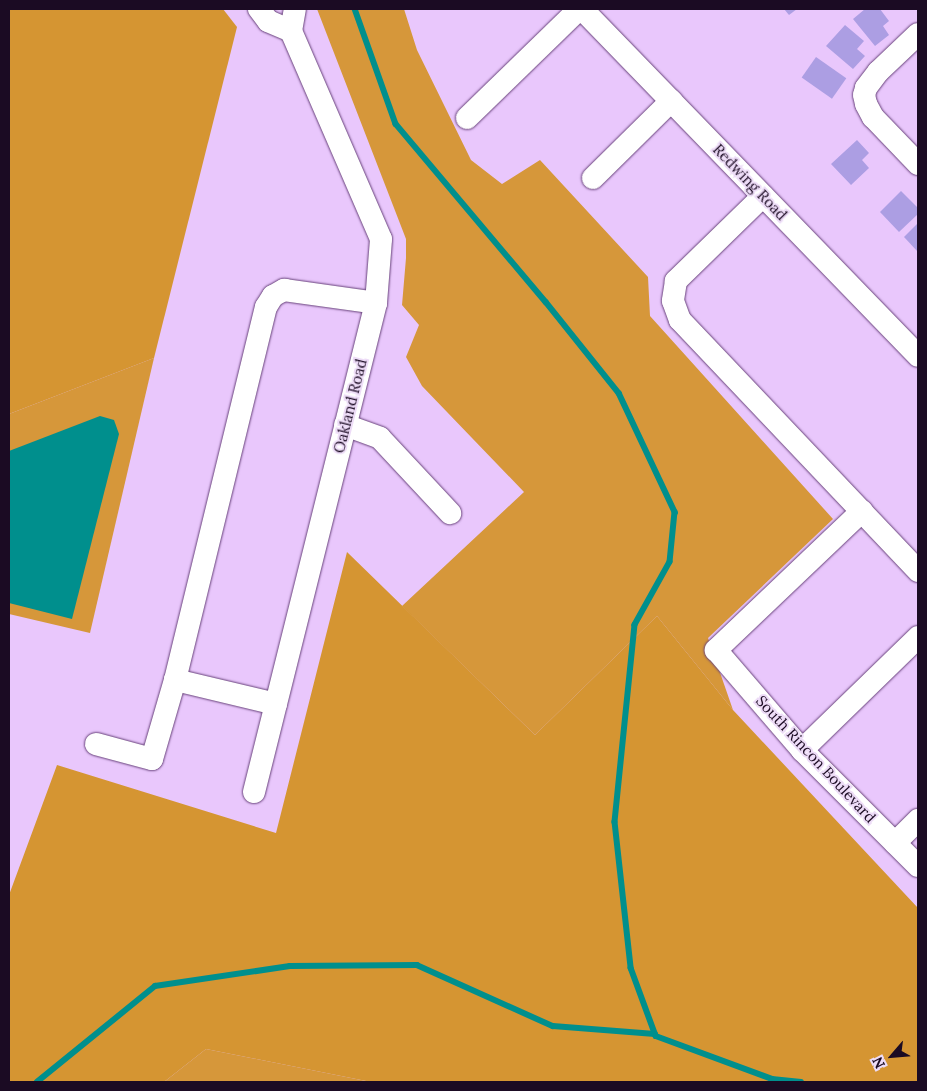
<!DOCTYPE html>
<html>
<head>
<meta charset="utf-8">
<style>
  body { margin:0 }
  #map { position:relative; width:927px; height:1091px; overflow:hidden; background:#e9c7fc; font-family:Lora,serif }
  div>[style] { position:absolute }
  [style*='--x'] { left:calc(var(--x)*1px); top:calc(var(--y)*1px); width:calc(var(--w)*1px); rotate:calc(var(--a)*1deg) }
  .green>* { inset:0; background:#d6973a }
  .forest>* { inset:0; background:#d59532 }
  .water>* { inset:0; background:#008f8d }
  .stream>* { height:5.5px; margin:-2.75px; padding:0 2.75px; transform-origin:2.75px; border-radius:2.75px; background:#008f8d }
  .building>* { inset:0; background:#ac9ee3; transform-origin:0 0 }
  .roads { filter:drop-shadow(0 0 1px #68427b) drop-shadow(0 0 1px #68427b) }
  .street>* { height:22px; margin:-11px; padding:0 11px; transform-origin:11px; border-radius:11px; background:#fff }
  span { translate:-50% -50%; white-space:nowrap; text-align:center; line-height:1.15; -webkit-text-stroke:4px #eddcf7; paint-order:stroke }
  .street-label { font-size:15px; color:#1b0b23 }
  .frame { position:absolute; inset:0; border:10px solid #1b0b23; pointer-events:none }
  .north { position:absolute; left:867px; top:1031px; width:50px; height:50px; -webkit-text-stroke:4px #eddcf7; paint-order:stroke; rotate:243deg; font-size:14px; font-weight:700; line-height:20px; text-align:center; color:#1b0b23 }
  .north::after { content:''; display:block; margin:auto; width:18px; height:22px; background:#1b0b23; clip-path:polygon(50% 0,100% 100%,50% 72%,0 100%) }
</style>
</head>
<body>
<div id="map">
  <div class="green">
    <i style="clip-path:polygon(317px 9px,404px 9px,417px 50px,471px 160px,502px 184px,540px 160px,648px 277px,650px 316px,833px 519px,708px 638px,733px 710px,657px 616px,535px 735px,402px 606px,524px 492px,422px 386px,406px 357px,419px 325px,402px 305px,406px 258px,406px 239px)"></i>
    <i style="clip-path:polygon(154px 358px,90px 633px,9px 614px,9px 414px)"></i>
    <i style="clip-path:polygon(206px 1049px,371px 1082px,164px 1082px)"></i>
  </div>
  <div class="forest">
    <i style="clip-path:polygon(9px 9px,223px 9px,237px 27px,154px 358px,9px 414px)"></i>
    <i style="clip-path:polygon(347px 552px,535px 735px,657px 616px,733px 710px,918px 908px,918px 1082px,371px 1082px,206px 1049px,164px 1082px,9px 1082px,9px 895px,57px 765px,276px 833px)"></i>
  </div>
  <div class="water">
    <i style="clip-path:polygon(100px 416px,114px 420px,119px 434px,72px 619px,9px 603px,9px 451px)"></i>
  </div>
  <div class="stream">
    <i style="--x:355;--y:9;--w:122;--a:70.4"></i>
    <i style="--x:396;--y:124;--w:233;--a:49.9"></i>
    <i style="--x:546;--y:302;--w:117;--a:51.3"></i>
    <i style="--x:619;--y:393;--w:132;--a:64.8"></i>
    <i style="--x:675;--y:512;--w:50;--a:95.7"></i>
    <i style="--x:670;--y:562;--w:72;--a:119.1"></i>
    <i style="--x:635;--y:625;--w:198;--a:95.8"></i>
    <i style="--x:615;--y:822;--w:147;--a:83.7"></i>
    <i style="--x:631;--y:968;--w:72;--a:69.8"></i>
    <i style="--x:37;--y:1082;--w:152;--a:-39.1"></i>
    <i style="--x:155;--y:986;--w:136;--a:-8.4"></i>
    <i style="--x:290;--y:966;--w:127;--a:-0.5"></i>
    <i style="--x:417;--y:965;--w:149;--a:24.2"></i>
    <i style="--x:553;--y:1026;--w:102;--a:4.5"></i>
    <i style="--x:655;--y:1034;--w:2;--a:63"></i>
    <i style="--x:656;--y:1036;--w:124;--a:20.3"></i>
    <i style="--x:772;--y:1079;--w:29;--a:6"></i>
  </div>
  <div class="building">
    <i style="clip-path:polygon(784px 9px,797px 9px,789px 15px)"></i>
    <i style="clip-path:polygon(865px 9px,880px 9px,889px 21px,883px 26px,889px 35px,875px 46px,853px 19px)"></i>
    <i style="clip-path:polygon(845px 25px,864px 41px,857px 49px,865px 56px,853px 69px,826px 46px)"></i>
    <i style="left:816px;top:57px;width:37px;height:25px;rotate:35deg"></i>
    <i style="clip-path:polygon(857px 140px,869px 153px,862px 160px,869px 168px,851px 185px,831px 164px)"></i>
    <i style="clip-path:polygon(901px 191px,918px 208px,918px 214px,899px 232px,880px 212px)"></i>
    <i style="clip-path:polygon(918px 223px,918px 252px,904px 237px)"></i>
  </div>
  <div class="roads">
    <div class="street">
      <i style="--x:259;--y:9;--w:15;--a:53"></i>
      <i style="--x:268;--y:21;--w:25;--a:23"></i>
      <i style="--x:582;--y:9;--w:483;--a:45.9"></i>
      <i style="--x:918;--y:34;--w:55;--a:136.5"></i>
      <i style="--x:878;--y:72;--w:20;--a:127"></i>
      <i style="--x:866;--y:88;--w:7;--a:106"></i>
      <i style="--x:864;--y:95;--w:9;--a:77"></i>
      <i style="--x:866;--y:104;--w:15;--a:62"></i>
      <i style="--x:873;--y:117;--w:65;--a:46.2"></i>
      <i style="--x:467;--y:118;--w:156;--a:-44.2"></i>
      <i style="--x:593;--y:178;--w:110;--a:-44.6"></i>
      <i style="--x:763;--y:196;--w:122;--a:135.7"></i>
      <i style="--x:676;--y:281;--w:20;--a:99"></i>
      <i style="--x:673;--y:301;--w:20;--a:70"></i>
      <i style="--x:680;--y:320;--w:346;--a:46.5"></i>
      <i style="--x:345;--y:425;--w:37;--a:20"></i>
      <i style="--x:380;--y:438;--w:103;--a:47"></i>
      <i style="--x:862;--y:511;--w:202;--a:136.4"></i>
      <i style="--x:716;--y:650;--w:132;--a:49.3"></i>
      <i style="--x:802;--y:750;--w:164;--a:45"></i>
      <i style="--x:276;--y:704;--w:104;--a:-166.6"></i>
      <i style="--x:175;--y:680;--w:384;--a:-76.3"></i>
      <i style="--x:266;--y:307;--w:13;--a:-58"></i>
      <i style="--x:273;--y:296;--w:13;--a:-29"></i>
      <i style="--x:284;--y:290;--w:93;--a:8"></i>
      <i style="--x:96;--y:744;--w:58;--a:15"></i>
      <i style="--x:152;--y:759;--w:82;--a:-73.8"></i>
      <i style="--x:802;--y:750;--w:162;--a:-44.2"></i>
      <i style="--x:254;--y:792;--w:504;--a:-75.99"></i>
      <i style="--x:376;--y:303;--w:64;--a:-85.5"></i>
      <i style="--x:381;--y:239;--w:227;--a:-113.4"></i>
      <i style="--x:291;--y:31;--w:22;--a:-80"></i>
      <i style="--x:895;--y:843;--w:33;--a:-45"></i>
    </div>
  </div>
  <div class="street-label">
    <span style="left:750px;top:182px;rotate:46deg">Redwing Road</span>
    <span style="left:350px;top:406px;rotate:-76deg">Oakland Road</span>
    <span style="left:816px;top:759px;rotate:47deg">South Rincon Boulevard</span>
  </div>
  <div class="frame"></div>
  <div class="north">N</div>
</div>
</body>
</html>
